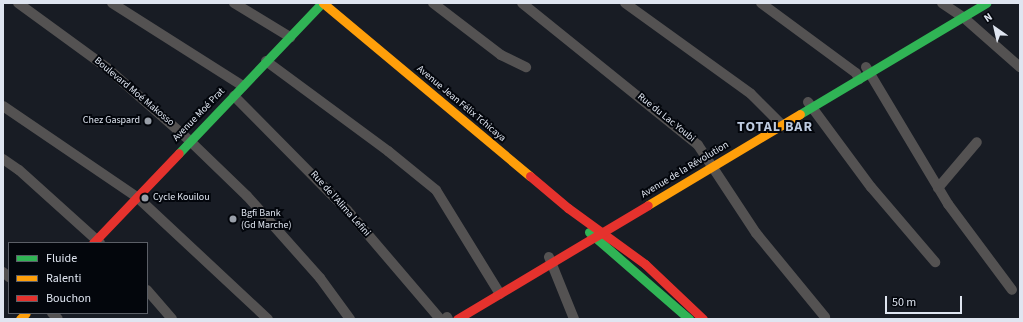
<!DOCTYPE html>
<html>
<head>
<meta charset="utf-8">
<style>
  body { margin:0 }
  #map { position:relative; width:1023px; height:322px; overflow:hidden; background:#181c24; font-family:"Source Sans 3",sans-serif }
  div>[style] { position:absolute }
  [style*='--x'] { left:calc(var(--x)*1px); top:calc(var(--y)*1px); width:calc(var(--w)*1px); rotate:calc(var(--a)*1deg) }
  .street>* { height:10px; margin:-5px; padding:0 5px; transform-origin:5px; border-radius:5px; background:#545252 }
  .fast>* { height:9px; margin:-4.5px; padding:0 4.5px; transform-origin:4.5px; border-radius:4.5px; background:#30b455 }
  .slow>* { height:9px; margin:-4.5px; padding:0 4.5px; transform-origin:4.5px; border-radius:4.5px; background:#ff9f0a }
  .jam>* { height:9px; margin:-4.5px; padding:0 4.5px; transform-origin:4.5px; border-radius:4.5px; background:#e5322d }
  .dots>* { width:11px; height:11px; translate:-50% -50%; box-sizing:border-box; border:2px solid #03060c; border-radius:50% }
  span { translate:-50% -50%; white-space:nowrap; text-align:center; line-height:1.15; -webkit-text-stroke:4px #03060c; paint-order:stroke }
  .street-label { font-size:10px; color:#dfe5f0 }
  .poi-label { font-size:10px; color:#dfe5f0 }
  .right { translate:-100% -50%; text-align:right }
  .left { translate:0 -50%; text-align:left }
  .district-label { font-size:14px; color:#becbe0; font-weight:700; letter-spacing:1px }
  .frame { position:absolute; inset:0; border:4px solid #dfe5f0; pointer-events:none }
  .legend { position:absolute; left:8px; top:242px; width:140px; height:72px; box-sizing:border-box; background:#03060c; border:1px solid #5b5f67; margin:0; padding:5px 7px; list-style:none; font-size:12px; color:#dfe5f0 }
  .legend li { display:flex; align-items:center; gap:8px; height:20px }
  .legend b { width:20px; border:1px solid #5b5f67 }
  .north { position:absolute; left:975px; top:8px; width:40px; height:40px; -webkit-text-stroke:3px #03060c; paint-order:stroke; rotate:326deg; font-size:11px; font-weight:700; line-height:16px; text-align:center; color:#dfe5f0 }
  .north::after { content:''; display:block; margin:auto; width:14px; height:18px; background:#dfe5f0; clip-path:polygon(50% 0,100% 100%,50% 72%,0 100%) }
  .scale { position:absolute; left:885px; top:296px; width:77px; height:18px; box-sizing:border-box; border:2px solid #dfe5f0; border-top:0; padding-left:5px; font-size:12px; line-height:14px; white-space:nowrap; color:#dfe5f0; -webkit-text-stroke:3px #03060c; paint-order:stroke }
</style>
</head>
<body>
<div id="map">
  <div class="street">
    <i style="--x:18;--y:3;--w:110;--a:36.1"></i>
    <i style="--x:107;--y:68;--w:111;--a:41.3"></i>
    <i style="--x:190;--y:141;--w:79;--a:44"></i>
    <i style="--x:247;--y:196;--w:110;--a:48.3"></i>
    <i style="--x:320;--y:278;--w:51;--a:53.8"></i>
    <i style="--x:112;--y:3;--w:155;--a:32.4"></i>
    <i style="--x:234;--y:3;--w:66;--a:31.3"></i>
    <i style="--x:433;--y:3;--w:86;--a:37.4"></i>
    <i style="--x:501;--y:55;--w:28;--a:26"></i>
    <i style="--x:522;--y:3;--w:226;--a:38.9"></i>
    <i style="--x:698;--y:145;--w:105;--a:56.6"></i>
    <i style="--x:756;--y:233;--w:109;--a:50.6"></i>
    <i style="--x:625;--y:3;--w:155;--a:35.8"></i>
    <i style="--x:751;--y:94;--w:44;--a:45"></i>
    <i style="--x:761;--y:3;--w:118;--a:36.4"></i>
    <i style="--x:856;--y:73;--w:7;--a:63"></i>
    <i style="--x:942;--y:3;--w:25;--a:34"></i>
    <i style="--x:963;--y:17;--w:76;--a:41.3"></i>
    <i style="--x:266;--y:61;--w:152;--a:36.4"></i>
    <i style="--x:388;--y:151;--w:62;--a:39.1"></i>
    <i style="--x:436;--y:190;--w:122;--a:58.4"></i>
    <i style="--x:866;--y:67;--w:160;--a:59.1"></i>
    <i style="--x:948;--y:204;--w:107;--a:53.3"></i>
    <i style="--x:234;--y:96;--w:161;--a:45.3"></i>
    <i style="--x:347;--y:210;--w:143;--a:49.5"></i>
    <i style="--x:808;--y:102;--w:106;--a:53.5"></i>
    <i style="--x:871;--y:187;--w:99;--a:49.5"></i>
    <i style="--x:3;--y:106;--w:162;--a:34.2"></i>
    <i style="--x:137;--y:197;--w:179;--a:43"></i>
    <i style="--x:3;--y:159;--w:19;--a:35"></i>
    <i style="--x:19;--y:170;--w:109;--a:42"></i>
    <i style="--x:938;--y:188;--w:60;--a:-49.7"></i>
    <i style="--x:549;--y:257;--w:67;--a:68"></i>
    <i style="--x:3;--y:272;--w:8;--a:40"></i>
    <i style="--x:147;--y:290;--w:38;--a:49"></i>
    <i style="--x:52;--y:313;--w:8;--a:45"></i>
    <i style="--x:447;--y:317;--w:2;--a:63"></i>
  </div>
  <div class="fast">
    <i style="--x:800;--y:114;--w:217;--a:-30.8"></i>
    <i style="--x:179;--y:153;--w:207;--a:-46.4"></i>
    <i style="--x:589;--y:232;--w:133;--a:41"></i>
  </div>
  <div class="slow">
    <i style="--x:323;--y:3;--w:270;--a:39.9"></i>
    <i style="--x:648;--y:205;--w:177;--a:-30.9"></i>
    <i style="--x:20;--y:319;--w:8;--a:-45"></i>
  </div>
  <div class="jam">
    <i style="--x:530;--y:176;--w:50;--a:40.1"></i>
    <i style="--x:568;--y:208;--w:95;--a:36"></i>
    <i style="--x:645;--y:264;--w:80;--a:43.5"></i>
    <i style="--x:93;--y:243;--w:124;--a:-46.3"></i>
    <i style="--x:457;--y:319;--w:222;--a:-30.8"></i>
  </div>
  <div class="dots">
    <i style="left:148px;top:121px;background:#999fa9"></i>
    <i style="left:145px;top:198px;background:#999fa9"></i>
    <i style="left:233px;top:219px;background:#999fa9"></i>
  </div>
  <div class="street-label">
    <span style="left:134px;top:92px;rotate:40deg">Boulevard Moé Makosso</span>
    <span style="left:461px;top:104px;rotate:40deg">Avenue Jean Félix Tchicaya</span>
    <span style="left:199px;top:115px;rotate:-46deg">Avenue Moé Prat</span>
    <span style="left:666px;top:118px;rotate:39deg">Rue du Lac Youbi</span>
    <span style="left:685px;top:170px;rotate:-31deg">Avenue de la Révolution</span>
    <span style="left:340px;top:204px;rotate:48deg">Rue de l'Alima Lefini</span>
  </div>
  <div class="poi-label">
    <span class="right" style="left:140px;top:121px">Chez Gaspard</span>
    <span class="left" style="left:153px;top:198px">Cycle Kouilou</span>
    <span class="left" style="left:241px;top:219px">Bgfi Bank<br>(Gd Marche)</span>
  </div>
  <div class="district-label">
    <span style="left:775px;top:127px">TOTAL BAR</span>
  </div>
  <div class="frame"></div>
  <ul class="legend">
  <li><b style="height:5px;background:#30b455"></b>Fluide</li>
  <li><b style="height:5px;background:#ff9f0a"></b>Ralenti</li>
  <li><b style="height:5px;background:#e5322d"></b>Bouchon</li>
  </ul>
  <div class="north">N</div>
  <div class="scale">50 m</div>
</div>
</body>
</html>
